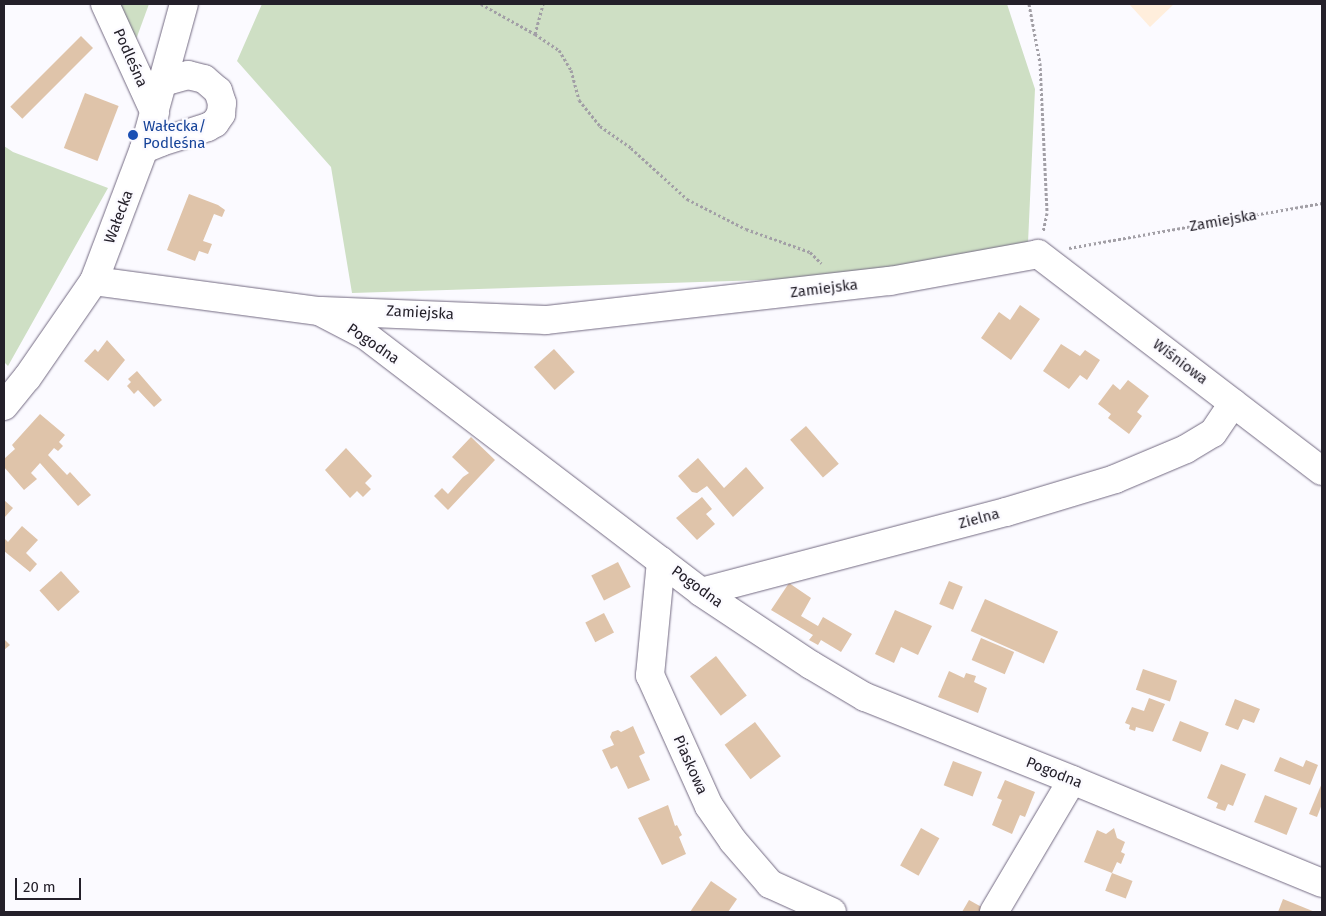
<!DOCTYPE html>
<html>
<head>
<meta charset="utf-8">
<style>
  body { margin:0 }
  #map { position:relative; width:1326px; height:916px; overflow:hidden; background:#fbfaff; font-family:"Fira Sans",sans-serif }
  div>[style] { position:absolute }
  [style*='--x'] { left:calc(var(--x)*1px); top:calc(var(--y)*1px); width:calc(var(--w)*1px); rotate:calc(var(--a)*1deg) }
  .industrial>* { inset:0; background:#ffeedc }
  .green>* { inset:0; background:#cedfc4 }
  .building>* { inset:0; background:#dfc4aa; transform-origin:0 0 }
  .path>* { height:3px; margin-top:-1.5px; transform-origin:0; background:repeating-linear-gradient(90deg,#a29fa6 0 2.5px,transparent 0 5px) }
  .roads { filter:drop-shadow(0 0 1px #736a82) drop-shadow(0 0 1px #736a82) }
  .minor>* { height:28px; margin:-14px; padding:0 14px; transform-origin:14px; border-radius:14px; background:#fff }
  .dots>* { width:14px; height:14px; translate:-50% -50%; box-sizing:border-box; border:2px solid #fbfaff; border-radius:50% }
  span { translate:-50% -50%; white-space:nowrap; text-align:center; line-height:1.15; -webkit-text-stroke:4.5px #fbfaff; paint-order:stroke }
  .street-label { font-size:15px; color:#24202a }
  .transit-label { font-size:15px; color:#164399 }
  .left { translate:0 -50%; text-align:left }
  .frame { position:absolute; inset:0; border:5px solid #24202a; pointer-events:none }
  .scale { position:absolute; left:15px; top:878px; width:66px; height:22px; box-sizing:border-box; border:2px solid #24202a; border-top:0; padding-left:6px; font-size:15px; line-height:18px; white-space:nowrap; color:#24202a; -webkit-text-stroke:4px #fbfaff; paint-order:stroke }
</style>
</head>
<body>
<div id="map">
  <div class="industrial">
    <i style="clip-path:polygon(1129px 4px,1174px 4px,1150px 27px)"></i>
  </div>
  <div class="green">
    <i style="clip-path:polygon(112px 4px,149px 4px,134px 45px)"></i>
    <i style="clip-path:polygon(262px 4px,1007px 4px,1035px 89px,1028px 243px,856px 277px,352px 293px,331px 167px,237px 61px)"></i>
    <i style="clip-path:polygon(4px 146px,13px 152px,108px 188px,8px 366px,4px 362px)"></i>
  </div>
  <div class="building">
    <i style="left:81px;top:36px;width:17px;height:100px;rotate:45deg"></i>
    <i style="left:85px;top:93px;width:36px;height:59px;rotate:21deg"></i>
    <i style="clip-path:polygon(189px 194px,218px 205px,225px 210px,222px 217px,214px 214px,203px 241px,212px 244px,208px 254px,199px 251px,195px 261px,167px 250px)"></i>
    <i style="clip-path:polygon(1020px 305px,1040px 319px,1011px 360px,981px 338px,999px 312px,1010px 320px)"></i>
    <i style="clip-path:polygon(107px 340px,125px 360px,108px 381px,84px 361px,95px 349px,98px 352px)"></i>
    <i style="clip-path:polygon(1061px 344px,1080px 356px,1085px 350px,1100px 360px,1087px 380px,1080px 375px,1069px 389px,1043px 371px)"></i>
    <i style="left:554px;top:349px;width:31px;height:27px;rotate:48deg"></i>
    <i style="clip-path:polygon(137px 371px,162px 400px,154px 407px,138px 390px,134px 394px,127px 386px,131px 382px,128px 379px)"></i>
    <i style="clip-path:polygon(1128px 380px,1149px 396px,1137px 412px,1142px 416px,1129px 434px,1108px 418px,1111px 414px,1098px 404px,1113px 384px,1120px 390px)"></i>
    <i style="clip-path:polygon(40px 414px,65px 435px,59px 442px,63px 446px,58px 451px,54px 448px,48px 455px,67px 475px,70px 472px,91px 495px,78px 506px,40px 463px,31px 473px,37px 479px,24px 490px,4px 467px,4px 459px,15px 449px,12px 445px)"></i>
    <i style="left:806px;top:426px;width:50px;height:21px;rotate:49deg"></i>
    <i style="clip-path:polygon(471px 437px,495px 460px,448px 510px,434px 496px,442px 488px,448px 494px,463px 477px,469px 473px,452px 457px)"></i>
    <i style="clip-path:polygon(346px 448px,372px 476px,365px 483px,371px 489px,363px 497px,357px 491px,350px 498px,325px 470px)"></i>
    <i style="clip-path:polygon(698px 458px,724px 488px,746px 467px,764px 488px,733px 517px,707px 486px,697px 493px,692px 492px,678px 476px)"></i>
    <i style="clip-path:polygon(702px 497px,712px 509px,706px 514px,715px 524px,697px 540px,676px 518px)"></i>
    <i style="clip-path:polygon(4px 500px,13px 508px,4px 518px)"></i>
    <i style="clip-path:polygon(22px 526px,38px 540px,26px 553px,37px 564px,30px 572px,4px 551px,4px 538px,8px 542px)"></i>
    <i style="left:618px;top:562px;width:28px;height:30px;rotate:63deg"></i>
    <i style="left:61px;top:571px;width:28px;height:29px;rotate:48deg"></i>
    <i style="left:949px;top:581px;width:15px;height:25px;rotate:23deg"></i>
    <i style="clip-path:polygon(789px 583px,811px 598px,801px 616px,818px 626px,823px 617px,852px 634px,841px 652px,821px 640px,818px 645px,809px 640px,813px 635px,771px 610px)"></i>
    <i style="left:985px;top:599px;width:80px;height:35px;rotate:24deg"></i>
    <i style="clip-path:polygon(895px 610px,932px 626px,918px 655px,901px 647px,894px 663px,875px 654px)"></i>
    <i style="left:604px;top:613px;width:22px;height:21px;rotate:63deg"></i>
    <i style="left:981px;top:638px;width:36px;height:24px;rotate:23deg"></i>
    <i style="clip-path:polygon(4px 639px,10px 645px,4px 650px)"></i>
    <i style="left:716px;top:656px;width:50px;height:33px;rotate:52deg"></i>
    <i style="left:1143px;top:669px;width:36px;height:22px;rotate:19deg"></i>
    <i style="clip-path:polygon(949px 671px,964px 678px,966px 673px,976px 676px,974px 682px,987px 688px,978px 713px,938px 697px)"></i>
    <i style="clip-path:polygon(1149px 698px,1165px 704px,1153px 732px,1136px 727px,1135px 731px,1129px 729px,1130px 725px,1125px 723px,1132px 707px,1144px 711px)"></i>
    <i style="clip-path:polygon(1235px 699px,1260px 709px,1254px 723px,1243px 719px,1238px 730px,1225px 725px)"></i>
    <i style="left:1180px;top:721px;width:31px;height:21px;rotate:22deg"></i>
    <i style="left:755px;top:722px;width:43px;height:38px;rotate:53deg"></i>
    <i style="clip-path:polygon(633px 726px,645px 753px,639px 756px,650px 780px,628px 789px,617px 766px,611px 769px,602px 750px,614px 745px,610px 737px,612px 732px,618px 730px,621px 732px)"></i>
    <i style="clip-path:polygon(1280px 757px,1303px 767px,1306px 760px,1318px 765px,1310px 785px,1274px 771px)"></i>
    <i style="left:953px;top:761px;width:31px;height:26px;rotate:21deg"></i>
    <i style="clip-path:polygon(1221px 764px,1246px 774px,1233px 806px,1228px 804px,1225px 811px,1216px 808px,1218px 803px,1207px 798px)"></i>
    <i style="clip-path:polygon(1005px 780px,1035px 792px,1025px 817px,1020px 815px,1012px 834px,992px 825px,1002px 800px,997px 798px)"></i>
    <i style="clip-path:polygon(1322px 783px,1322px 804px,1317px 817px,1309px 814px)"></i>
    <i style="left:1265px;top:795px;width:35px;height:29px;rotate:22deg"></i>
    <i style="clip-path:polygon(668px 805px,675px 826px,677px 825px,682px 835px,679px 837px,686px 854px,662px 865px,638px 818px)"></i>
    <i style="left:921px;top:828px;width:21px;height:43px;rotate:29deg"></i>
    <i style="clip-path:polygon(1114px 828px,1117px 838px,1125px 842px,1121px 852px,1125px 854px,1121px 864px,1117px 862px,1112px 873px,1084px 862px,1097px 830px,1106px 834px)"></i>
    <i style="left:1112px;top:873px;width:22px;height:19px;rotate:21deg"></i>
    <i style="clip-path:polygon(711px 881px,737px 899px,728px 912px,690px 912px)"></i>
    <i style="clip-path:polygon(1283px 899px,1315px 912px,1278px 912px)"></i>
    <i style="clip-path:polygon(969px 900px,987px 910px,986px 912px,962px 912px)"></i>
  </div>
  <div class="path">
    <i style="--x:481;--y:4;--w:62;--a:29.1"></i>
    <i style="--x:535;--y:34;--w:29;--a:34"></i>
    <i style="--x:559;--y:50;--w:23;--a:59"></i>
    <i style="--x:571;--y:70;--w:31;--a:75"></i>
    <i style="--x:579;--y:100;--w:33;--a:51"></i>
    <i style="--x:600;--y:126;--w:38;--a:35"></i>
    <i style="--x:631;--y:148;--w:76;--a:42.3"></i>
    <i style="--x:687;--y:199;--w:66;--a:27"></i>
    <i style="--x:746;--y:229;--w:68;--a:19.8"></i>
    <i style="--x:810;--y:252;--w:16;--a:45"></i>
    <i style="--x:1029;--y:4;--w:60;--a:79.4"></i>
    <i style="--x:1040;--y:63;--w:150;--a:87.3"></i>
    <i style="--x:1047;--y:213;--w:19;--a:102"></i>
    <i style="--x:535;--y:34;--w:31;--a:-75"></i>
    <i style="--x:1069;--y:248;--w:257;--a:-10.1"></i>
  </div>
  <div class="roads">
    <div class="minor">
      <i style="--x:105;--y:4;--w:120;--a:65.4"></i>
      <i style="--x:144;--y:149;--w:18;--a:-22"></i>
      <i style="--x:161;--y:142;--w:49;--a:-17.7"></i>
      <i style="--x:208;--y:127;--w:8;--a:-30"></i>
      <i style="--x:215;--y:123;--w:11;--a:-56"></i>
      <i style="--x:221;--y:114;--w:11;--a:-85"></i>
      <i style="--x:222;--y:103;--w:13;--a:-108"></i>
      <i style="--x:218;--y:91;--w:18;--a:-139"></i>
      <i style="--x:204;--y:79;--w:16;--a:-166"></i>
      <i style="--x:188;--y:75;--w:25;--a:164"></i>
      <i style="--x:94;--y:281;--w:227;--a:7.6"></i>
      <i style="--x:319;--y:311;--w:52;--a:27.6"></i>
      <i style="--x:365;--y:335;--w:423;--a:37.4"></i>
      <i style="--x:701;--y:592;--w:132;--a:33.6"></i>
      <i style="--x:811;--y:665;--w:63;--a:30.7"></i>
      <i style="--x:865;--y:697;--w:223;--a:21.8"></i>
      <i style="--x:1072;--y:780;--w:270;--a:22.4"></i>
      <i style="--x:322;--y:311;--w:224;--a:2.3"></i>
      <i style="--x:546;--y:320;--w:346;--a:-6.5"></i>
      <i style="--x:890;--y:281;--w:150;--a:-10.3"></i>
      <i style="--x:1038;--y:254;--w:357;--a:37.4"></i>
      <i style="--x:4;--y:406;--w:36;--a:-51"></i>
      <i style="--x:27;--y:378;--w:118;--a:-55.4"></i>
      <i style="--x:94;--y:281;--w:141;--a:-69.3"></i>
      <i style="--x:144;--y:149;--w:150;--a:-74.6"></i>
      <i style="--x:661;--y:561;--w:115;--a:95.5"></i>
      <i style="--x:650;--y:675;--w:144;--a:65.8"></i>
      <i style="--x:709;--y:806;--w:42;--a:55.6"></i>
      <i style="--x:733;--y:841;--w:57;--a:49.3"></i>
      <i style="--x:770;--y:884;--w:68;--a:24.3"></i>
      <i style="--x:701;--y:592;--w:315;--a:-14.7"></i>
      <i style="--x:1006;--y:512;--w:114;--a:-16.8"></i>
      <i style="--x:1115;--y:479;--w:77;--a:-22.9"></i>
      <i style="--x:1186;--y:449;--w:31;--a:-31"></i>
      <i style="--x:1213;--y:433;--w:36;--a:-56"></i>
      <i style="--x:994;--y:912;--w:153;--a:-59.4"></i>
    </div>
  </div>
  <div class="dots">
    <i style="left:133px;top:135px;background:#1a4fb4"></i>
  </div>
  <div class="street-label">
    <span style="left:130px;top:58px;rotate:66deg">Podleśna</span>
    <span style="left:119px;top:217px;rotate:-69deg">Wałecka</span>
    <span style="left:1223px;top:221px;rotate:-10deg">Zamiejska</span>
    <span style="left:824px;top:289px;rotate:-7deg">Zamiejska</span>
    <span style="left:420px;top:313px;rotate:3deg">Zamiejska</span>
    <span style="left:373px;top:344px;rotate:34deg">Pogodna</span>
    <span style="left:1180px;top:362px;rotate:37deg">Wiśniowa</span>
    <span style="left:979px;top:519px;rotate:-15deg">Zielna</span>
    <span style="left:697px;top:587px;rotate:36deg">Pogodna</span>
    <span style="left:690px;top:765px;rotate:66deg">Piaskowa</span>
    <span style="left:1054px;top:773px;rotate:22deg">Pogodna</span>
  </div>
  <div class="transit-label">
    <span class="left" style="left:143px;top:135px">Wałecka/<br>Podleśna</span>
  </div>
  <div class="frame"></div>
  <div class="scale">20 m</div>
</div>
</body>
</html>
